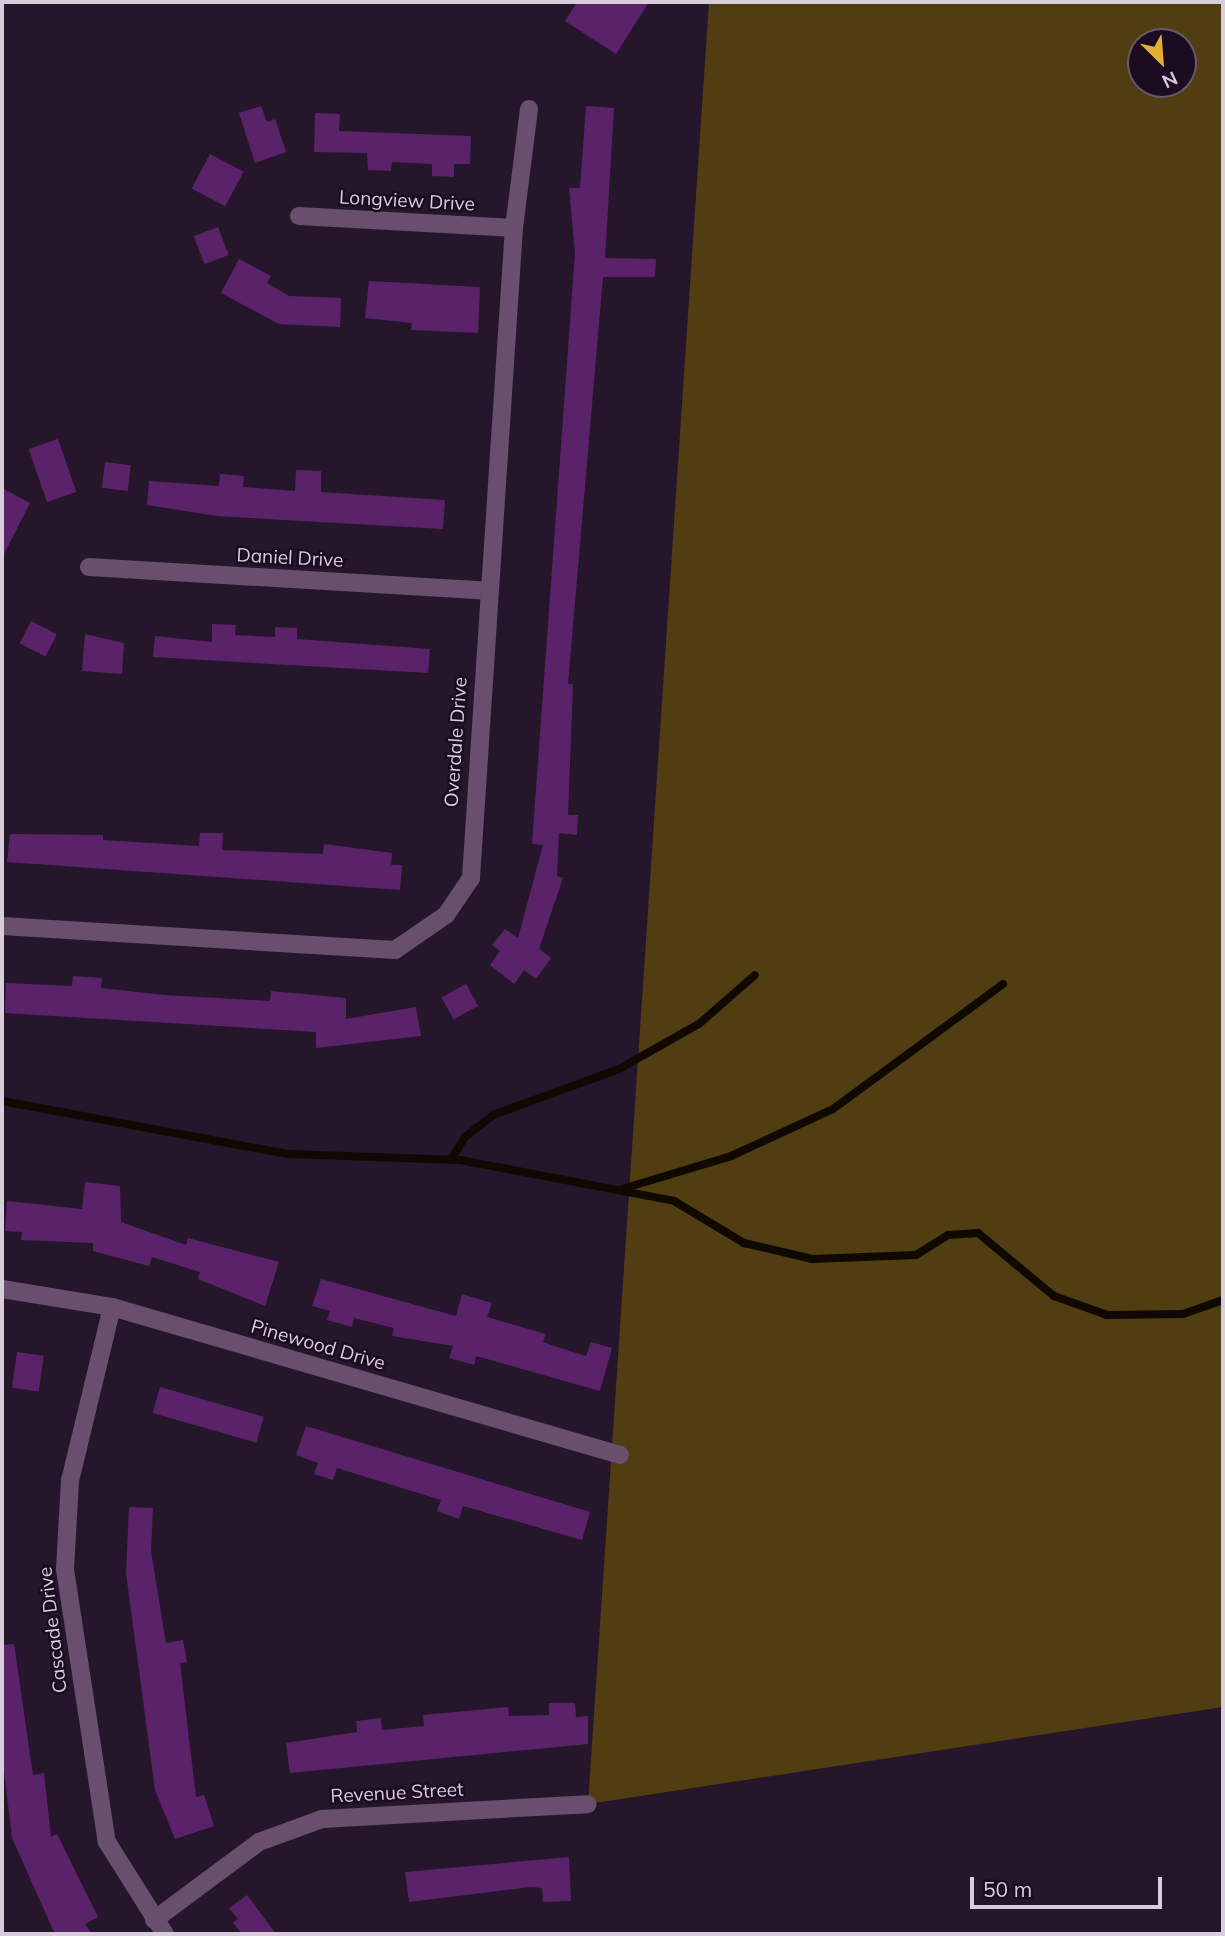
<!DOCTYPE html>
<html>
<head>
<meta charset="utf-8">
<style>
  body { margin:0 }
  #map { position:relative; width:1225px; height:1936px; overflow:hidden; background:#26162b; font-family:Mulish,sans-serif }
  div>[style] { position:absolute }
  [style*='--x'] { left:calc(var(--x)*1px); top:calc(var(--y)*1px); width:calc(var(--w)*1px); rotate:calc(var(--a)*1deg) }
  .green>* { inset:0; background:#503d12 }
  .stream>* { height:8px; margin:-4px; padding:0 4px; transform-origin:4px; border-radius:4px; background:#0f0901 }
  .building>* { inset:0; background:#5a2369; transform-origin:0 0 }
  .minor>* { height:18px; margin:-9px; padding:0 9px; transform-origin:9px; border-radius:9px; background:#674f6d }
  span { translate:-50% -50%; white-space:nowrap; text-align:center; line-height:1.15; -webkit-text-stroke:5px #1c0c21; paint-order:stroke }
  .street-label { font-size:19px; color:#d8cddb }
  .frame { position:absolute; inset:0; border:4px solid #d8cddb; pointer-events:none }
  .north { position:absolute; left:1127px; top:28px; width:70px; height:70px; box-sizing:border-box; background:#1c0c21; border:2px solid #67596b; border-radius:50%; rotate:155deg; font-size:19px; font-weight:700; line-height:28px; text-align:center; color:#d8cddb }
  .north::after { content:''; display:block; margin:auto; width:24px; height:32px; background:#e3ae34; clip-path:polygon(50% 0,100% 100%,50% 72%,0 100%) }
  .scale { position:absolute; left:970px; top:1877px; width:192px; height:32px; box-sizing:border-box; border:4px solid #d8cddb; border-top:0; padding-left:9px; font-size:21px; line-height:24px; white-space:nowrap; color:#d8cddb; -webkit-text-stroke:5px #1c0c21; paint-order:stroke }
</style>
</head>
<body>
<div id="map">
  <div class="green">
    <i style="clip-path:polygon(evenodd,709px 2px,1223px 2px,1223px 1707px,588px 1804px,709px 2px,1141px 42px,1183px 42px,1183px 84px,1141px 84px,1141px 42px)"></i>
  </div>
  <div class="stream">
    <i style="--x:2;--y:1101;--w:292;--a:10.5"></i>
    <i style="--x:289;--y:1154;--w:171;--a:2"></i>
    <i style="--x:460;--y:1160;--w:218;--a:10.8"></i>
    <i style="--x:674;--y:1201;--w:82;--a:31"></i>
    <i style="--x:744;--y:1243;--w:70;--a:13.2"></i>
    <i style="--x:812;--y:1259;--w:104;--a:-2.2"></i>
    <i style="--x:916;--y:1255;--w:38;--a:-32"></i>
    <i style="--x:948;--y:1235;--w:30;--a:-4"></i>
    <i style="--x:978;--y:1233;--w:99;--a:39.7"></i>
    <i style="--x:1054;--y:1296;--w:56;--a:19.7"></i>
    <i style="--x:1107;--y:1315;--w:76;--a:-0.8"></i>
    <i style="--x:1183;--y:1314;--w:42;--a:-19.3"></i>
    <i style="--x:451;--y:1160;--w:27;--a:-59"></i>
    <i style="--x:465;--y:1137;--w:36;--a:-38"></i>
    <i style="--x:493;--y:1115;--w:134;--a:-20.1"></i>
    <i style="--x:619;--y:1069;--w:92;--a:-29.4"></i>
    <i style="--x:699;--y:1024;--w:74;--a:-41.2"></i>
    <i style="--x:622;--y:1189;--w:114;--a:-16.8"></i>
    <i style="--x:731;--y:1156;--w:112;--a:-24.7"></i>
    <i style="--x:833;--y:1109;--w:211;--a:-36.3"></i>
  </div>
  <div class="building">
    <i style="clip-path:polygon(577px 2px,649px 2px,616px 54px,565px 21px)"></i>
    <i style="clip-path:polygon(261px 106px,267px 122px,275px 119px,286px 152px,255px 163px,239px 113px)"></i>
    <i style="clip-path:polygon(586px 106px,614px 108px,605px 258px,656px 259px,655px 277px,603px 277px,568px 684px,573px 684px,568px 815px,578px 815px,577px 835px,559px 833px,557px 876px,563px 878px,539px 949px,551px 958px,536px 979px,524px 970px,514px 984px,490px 965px,500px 951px,492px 945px,505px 929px,518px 938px,543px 845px,532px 844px,575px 253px,569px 188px,580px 188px)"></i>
    <i style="clip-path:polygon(315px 113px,340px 114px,339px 131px,471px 136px,470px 164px,454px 164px,454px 177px,432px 176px,432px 164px,392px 162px,391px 171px,368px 170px,367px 153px,314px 152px)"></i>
    <i style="left:210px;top:154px;width:38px;height:39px;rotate:28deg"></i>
    <i style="left:218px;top:227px;width:30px;height:26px;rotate:69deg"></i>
    <i style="clip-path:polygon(239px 259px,271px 276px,267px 283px,289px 296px,341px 298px,340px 327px,279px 324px,221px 293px)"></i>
    <i style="clip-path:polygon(369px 281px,480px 287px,478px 333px,411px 330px,412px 323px,365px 318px)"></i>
    <i style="left:58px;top:439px;width:56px;height:31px;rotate:71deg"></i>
    <i style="left:105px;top:462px;width:26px;height:26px;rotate:7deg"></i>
    <i style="clip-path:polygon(296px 470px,321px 471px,321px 492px,445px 500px,443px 529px,217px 516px,147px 505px,149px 481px,219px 486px,220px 474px,244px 476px,243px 487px,295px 491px)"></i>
    <i style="clip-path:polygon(2px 488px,30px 503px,2px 558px)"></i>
    <i style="left:31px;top:621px;width:29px;height:25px;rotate:27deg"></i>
    <i style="clip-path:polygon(212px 624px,236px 625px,235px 635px,275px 637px,275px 627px,297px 628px,297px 639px,430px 649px,428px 673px,153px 657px,155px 636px,212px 642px)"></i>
    <i style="clip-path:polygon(85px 634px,124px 643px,122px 674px,82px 671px)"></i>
    <i style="clip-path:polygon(200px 833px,223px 833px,222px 850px,323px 854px,324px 844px,392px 853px,391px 865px,402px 865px,400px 890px,7px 862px,10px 834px,103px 835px,103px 840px,199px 846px)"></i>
    <i style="clip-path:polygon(73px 976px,102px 978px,101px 988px,164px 995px,270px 1001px,271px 991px,346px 998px,346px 1019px,416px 1007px,421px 1036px,316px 1048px,316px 1032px,5px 1013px,6px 983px,72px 986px)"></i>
    <i style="left:466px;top:984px;width:25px;height:28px;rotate:61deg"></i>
    <i style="clip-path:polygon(85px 1182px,120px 1186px,121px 1222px,186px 1245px,188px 1238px,279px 1262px,265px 1306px,198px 1279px,200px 1272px,152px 1257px,149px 1266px,93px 1251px,93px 1243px,21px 1240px,22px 1232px,5px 1231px,7px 1201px,82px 1209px)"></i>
    <i style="clip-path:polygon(321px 1279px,456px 1316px,462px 1294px,492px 1303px,487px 1317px,546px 1334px,543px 1342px,551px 1345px,586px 1356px,591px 1342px,612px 1348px,600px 1391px,476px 1356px,474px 1365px,449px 1358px,453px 1346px,392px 1336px,394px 1328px,354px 1318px,352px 1327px,327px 1320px,330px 1311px,312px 1306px)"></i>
    <i style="left:17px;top:1352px;width:27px;height:36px;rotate:8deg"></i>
    <i style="left:160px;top:1387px;width:108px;height:27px;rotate:16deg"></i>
    <i style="clip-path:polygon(306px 1426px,590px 1512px,582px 1540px,463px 1506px,459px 1519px,437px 1511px,441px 1500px,337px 1468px,333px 1480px,314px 1474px,318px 1463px,296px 1455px)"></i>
    <i style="clip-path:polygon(129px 1507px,153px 1508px,151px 1551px,166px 1643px,183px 1640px,187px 1662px,180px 1663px,196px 1797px,204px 1795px,214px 1826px,175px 1839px,155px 1790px,126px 1573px)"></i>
    <i style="clip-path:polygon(14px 1644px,33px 1775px,44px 1773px,51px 1837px,57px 1834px,98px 1917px,85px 1924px,92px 1934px,55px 1934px,12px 1838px,2px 1754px,2px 1645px)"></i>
    <i style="clip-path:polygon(549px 1703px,575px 1703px,576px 1717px,588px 1716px,588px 1744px,290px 1773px,286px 1743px,357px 1732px,356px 1721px,381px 1718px,382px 1730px,424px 1726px,423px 1715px,508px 1707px,509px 1716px,549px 1715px)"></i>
    <i style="clip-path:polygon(569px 1857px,571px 1901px,543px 1902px,542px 1888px,531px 1887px,409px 1902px,405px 1872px)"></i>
    <i style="clip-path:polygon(247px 1895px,276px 1934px,242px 1934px,233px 1923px,238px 1919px,229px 1908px)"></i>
  </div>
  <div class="minor">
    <i style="--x:299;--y:216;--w:215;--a:3.2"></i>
    <i style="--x:89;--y:567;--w:400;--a:3.4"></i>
    <i style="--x:2;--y:926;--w:394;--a:3.5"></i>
    <i style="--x:395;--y:950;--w:62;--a:-34.5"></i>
    <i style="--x:446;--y:915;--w:45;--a:-56"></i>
    <i style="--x:471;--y:878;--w:651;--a:-86.22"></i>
    <i style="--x:514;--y:228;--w:120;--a:-82.8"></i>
    <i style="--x:2;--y:1289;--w:111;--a:9.3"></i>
    <i style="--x:112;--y:1307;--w:529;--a:16.24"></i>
    <i style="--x:112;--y:1307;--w:178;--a:103.6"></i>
    <i style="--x:70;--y:1480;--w:89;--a:93.2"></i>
    <i style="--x:65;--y:1569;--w:276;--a:81.3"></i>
    <i style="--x:107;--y:1842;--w:109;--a:57.8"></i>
    <i style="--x:154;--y:1920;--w:131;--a:-36.6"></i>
    <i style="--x:259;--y:1842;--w:67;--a:-20.1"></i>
    <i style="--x:322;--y:1819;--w:266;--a:-3.2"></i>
  </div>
  <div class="street-label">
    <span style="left:407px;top:201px;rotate:3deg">Longview Drive</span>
    <span style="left:290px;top:558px;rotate:3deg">Daniel Drive</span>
    <span style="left:456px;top:742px;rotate:-86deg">Overdale Drive</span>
    <span style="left:318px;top:1345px;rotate:16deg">Pinewood Drive</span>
    <span style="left:53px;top:1630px;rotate:-97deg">Cascade Drive</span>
    <span style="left:397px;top:1793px;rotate:-3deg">Revenue Street</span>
  </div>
  <div class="frame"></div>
  <div class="north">N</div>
  <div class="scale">50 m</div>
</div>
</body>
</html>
